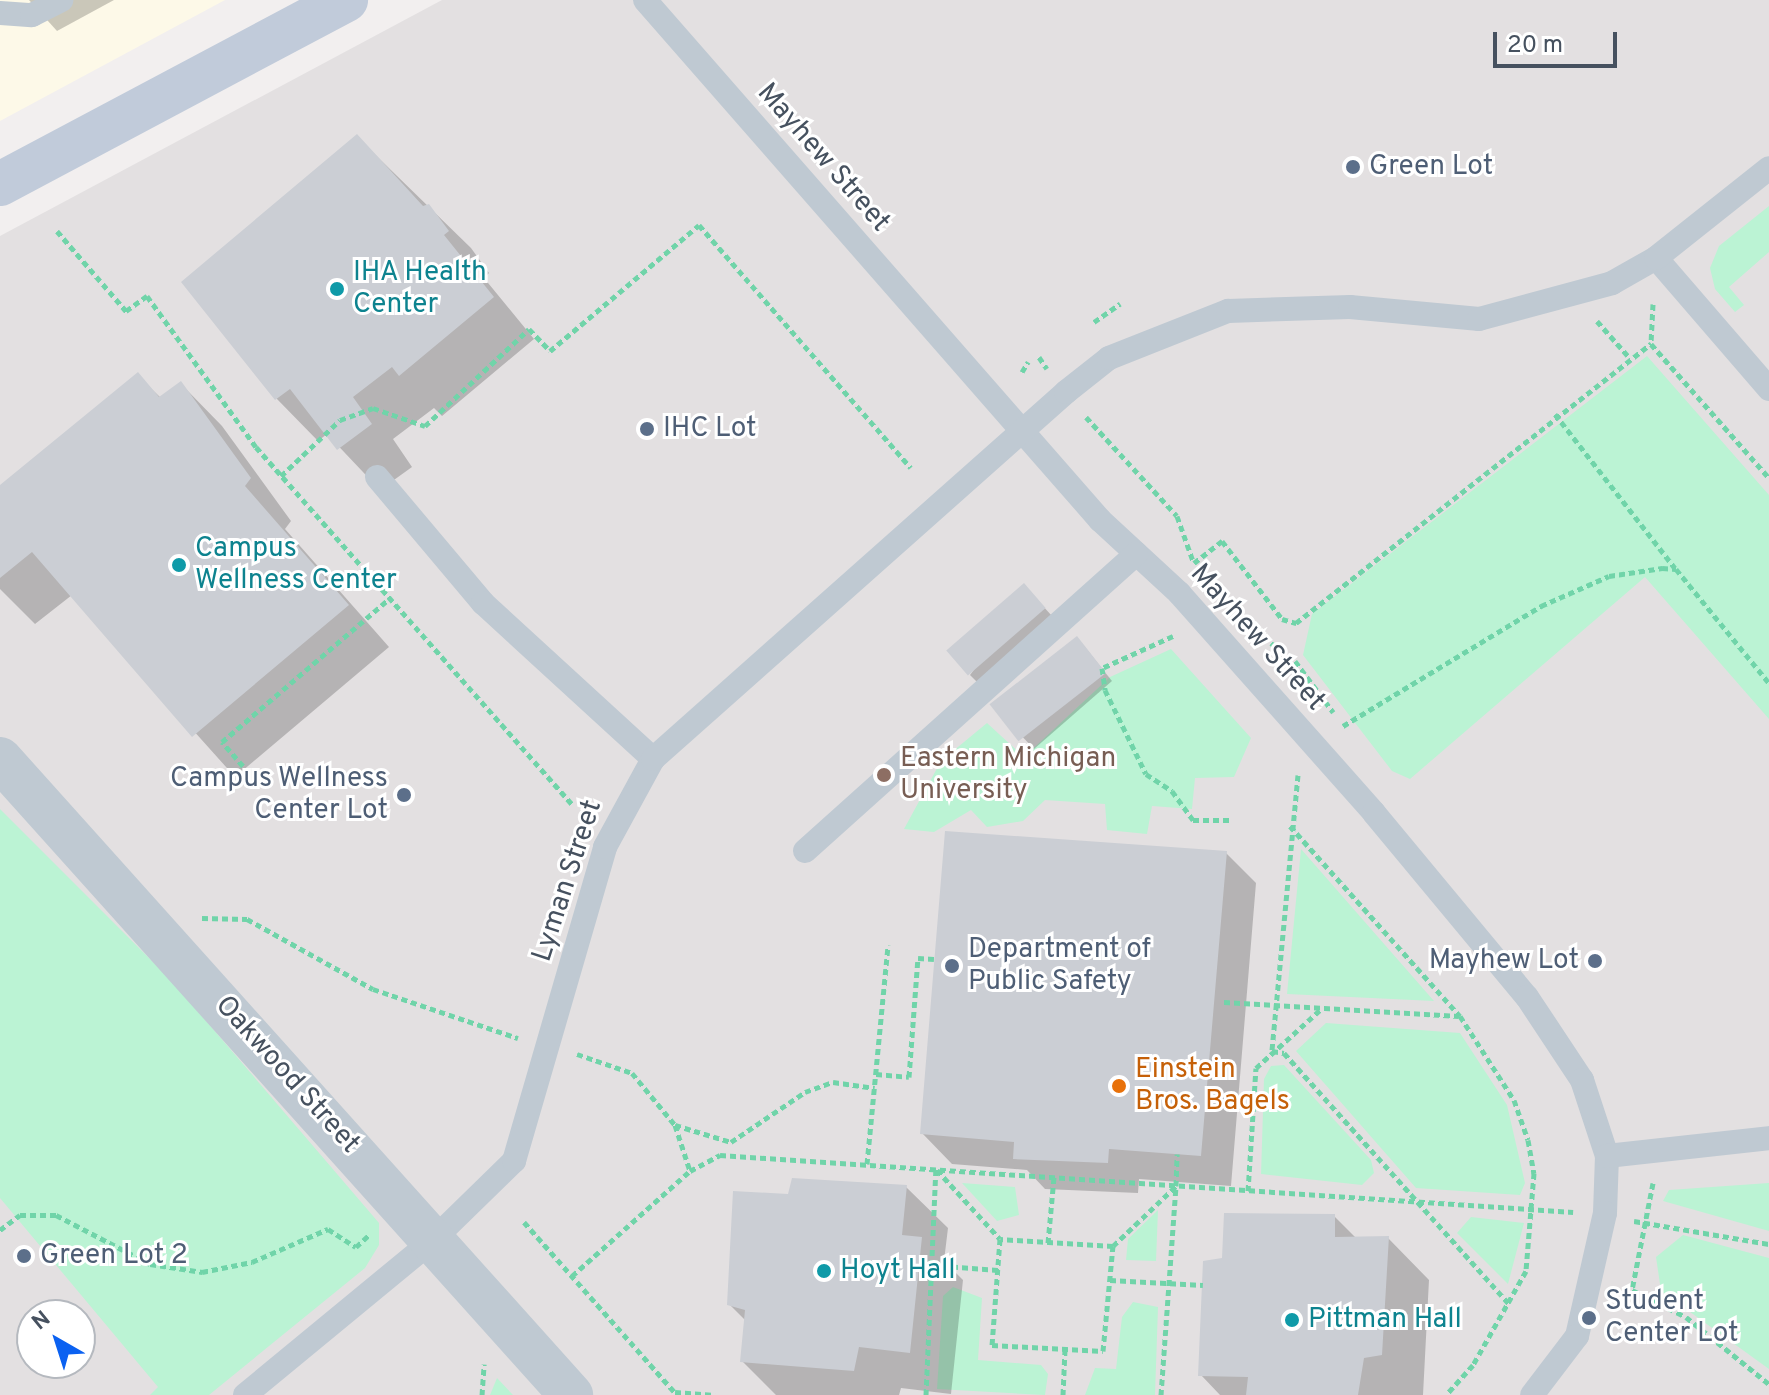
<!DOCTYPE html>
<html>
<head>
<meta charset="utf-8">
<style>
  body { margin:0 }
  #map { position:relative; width:1769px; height:1395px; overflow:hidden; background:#f2efef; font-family:Overpass,sans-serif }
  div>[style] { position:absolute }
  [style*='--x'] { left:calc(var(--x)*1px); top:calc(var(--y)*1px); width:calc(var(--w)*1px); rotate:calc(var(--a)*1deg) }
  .commercial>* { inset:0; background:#fdf9e8 }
  .education>* { inset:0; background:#e3e0e1 }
  .green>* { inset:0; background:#bbf3d4 }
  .shadow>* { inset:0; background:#0003 }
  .building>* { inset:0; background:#cbced4; transform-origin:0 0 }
  .path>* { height:5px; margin-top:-2.5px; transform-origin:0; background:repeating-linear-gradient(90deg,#70d4a9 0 6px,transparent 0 10px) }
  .service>* { height:24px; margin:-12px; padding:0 12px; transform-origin:12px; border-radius:12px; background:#bfc9d2 }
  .tertiary>* { height:44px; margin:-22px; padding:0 22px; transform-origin:22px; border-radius:22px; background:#bfc9d2 }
  .secondary>* { height:44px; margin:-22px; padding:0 22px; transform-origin:22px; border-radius:22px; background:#c1cbda }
  .dots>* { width:22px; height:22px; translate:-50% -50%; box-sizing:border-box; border:4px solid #fff; border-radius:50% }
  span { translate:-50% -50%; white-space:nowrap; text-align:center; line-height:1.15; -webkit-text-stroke:6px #fff; paint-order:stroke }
  .street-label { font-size:28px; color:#46515f }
  .service-label { font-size:28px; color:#4e5e75 }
  .left { translate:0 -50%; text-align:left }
  .right { translate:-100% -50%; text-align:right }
  .culture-label { font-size:28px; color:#0d838f }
  .education-label { font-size:28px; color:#785e54 }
  .food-label { font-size:28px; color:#c56008 }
  .north { position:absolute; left:16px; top:1299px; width:80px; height:80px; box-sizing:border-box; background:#fff; border:2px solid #b5b9bf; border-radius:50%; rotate:321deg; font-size:22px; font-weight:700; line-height:32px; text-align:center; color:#46515f }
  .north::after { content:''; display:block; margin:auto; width:28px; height:36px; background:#0b61f1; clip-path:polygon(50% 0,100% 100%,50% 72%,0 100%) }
  .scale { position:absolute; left:1493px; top:32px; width:124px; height:36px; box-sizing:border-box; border:4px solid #46515f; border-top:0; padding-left:10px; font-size:24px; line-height:28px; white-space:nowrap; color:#46515f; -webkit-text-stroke:6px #fff; paint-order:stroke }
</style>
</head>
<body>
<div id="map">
  <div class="commercial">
    <i style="clip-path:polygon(0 0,225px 0,0 121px)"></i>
  </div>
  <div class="education">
    <i style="clip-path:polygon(evenodd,442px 0,1769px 0,1769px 1395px,0 1395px,0 236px,442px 0,32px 1315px,80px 1315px,80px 1363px,32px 1363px,32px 1315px)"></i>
  </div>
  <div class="green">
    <i style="clip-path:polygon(1769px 206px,1769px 252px,1729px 287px,1744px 305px,1735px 312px,1715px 289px,1710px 268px,1719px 246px)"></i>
    <i style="clip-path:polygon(1647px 356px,1769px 495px,1769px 719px,1645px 577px,1410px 779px,1392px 771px,1303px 655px,1312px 614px)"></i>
    <i style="clip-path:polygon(1171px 649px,1251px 738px,1234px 777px,1195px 778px,1192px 809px,1152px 806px,1147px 834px,1107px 830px,1105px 804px,1045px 800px,1023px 821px,987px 827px,971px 810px,934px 832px,904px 829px,941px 761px,987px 723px,1024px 757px,1110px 677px)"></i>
    <i style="clip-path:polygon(0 809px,171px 980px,379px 1223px,379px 1245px,365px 1268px,209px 1395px,150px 1395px,158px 1387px,0 1198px)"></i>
    <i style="clip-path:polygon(1301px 849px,1434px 1001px,1287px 994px)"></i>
    <i style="clip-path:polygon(1326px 1023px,1460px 1033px,1507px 1105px,1525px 1183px,1520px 1195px,1416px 1188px,1296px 1051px)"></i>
    <i style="clip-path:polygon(1284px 1065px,1371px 1160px,1374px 1173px,1362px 1185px,1261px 1174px,1264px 1079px,1271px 1066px)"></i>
    <i style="clip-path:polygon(962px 1183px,1015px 1187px,1019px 1215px,997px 1221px)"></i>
    <i style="clip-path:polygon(1769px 1183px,1769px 1231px,1663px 1201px,1669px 1190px)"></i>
    <i style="clip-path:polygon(1158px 1210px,1156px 1261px,1126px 1260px,1128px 1239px)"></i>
    <i style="clip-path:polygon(1471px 1217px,1524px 1223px,1508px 1284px,1457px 1233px)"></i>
    <i style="clip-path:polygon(1683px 1235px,1769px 1258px,1769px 1369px,1661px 1291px,1656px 1257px)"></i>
    <i style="clip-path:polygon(953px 1287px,982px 1298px,978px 1360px,1041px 1365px,1048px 1374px,1045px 1395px,937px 1389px,943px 1296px)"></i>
    <i style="clip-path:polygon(1133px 1302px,1158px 1307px,1155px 1395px,1085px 1395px,1095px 1368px,1116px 1369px,1122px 1317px)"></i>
    <i style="clip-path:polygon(497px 1378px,513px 1395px,490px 1395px)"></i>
  </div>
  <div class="shadow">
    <i style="clip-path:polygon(29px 0,114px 0,57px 31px)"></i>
    <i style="clip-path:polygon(357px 137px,471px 248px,489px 273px,484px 278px,534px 339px,442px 416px,434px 408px,393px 439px,412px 467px,380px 490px,327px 434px,318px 441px,277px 399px,184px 283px)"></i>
    <i style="clip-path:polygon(137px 375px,161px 398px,181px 384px,222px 426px,291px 521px,285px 529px,389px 647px,235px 777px,72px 595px,35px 624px,0 589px,0 489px)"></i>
    <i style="clip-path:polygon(1031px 593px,1052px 616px,977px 682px,970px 675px)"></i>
    <i style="clip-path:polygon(1084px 646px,1112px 681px,1034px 749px,995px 708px)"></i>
    <i style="clip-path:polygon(1226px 853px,1256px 883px,1231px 1186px,1139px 1179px,1138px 1193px,1045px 1189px,1027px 1170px,952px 1164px,922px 1133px)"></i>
    <i style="clip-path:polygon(906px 1187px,948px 1228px,944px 1261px,963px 1280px,951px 1394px,901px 1388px,899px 1395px,776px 1395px,742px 1361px,746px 1321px,730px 1305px,789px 1196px)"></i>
    <i style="clip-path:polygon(1334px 1216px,1357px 1239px,1388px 1238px,1429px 1280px,1423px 1395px,1220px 1395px,1201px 1375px,1224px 1260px)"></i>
  </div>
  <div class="building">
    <i style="clip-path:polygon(357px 134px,423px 206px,429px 204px,449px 231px,444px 235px,494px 297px,399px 376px,392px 367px,353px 397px,372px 424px,337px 450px,290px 389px,275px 400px,181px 282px)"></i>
    <i style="clip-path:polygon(138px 372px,159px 397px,181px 381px,251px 478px,245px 486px,349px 605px,192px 737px,32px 552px,0 578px,0 485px)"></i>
    <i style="left:1024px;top:583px;width:33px;height:103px;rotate:49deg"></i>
    <i style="left:1077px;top:636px;width:47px;height:111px;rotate:52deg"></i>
    <i style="clip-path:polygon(945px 831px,1227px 851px,1201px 1156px,1109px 1149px,1108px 1163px,1013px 1159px,1014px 1142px,920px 1134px)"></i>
    <i style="clip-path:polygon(792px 1178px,907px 1185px,902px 1235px,922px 1237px,910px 1353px,859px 1347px,854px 1371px,740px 1362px,745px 1310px,727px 1305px,733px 1191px,788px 1194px)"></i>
    <i style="clip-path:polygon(1224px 1213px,1335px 1214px,1335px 1237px,1389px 1236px,1382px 1355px,1364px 1358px,1358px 1395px,1246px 1395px,1248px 1377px,1198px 1376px,1203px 1261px,1222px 1258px)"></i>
  </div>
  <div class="path">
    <i style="--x:57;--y:231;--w:106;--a:49.2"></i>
    <i style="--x:126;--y:311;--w:26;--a:-36"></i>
    <i style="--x:147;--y:296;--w:186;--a:54.2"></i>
    <i style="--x:256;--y:447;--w:478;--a:48.5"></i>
    <i style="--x:1653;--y:304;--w:40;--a:92.9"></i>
    <i style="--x:1651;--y:344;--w:179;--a:48.6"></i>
    <i style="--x:1597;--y:321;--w:47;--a:48.5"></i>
    <i style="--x:1094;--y:322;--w:32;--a:-35"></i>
    <i style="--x:1039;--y:357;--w:14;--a:56"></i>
    <i style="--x:1022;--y:372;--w:12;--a:-59"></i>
    <i style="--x:1555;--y:414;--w:195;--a:52.1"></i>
    <i style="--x:1086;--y:417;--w:134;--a:47.4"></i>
    <i style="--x:1177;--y:516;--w:48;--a:70.4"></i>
    <i style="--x:281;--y:476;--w:81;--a:-43.5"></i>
    <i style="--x:340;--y:420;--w:35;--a:-20"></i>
    <i style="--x:373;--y:408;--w:55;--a:19.1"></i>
    <i style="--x:425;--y:426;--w:142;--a:-43"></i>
    <i style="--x:529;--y:329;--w:30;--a:46"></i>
    <i style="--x:550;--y:351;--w:195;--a:-40.2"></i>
    <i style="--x:699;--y:225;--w:322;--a:48.9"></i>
    <i style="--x:1194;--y:563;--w:36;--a:-38"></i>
    <i style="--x:1222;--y:541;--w:98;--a:52.4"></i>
    <i style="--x:1282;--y:619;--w:15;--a:16"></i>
    <i style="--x:1296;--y:623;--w:452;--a:-38.2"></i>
    <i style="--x:1173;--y:636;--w:78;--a:155.7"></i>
    <i style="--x:1102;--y:668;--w:22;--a:82"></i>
    <i style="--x:1105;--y:690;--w:93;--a:64"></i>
    <i style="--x:1146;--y:774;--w:31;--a:33"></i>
    <i style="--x:1172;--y:791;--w:36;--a:54"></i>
    <i style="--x:1193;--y:820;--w:37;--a:0"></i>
    <i style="--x:1271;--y:643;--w:30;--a:37"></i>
    <i style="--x:1295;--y:661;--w:64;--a:53.3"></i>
    <i style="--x:1343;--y:726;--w:232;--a:-31.2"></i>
    <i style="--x:1541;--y:606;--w:74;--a:-23.8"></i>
    <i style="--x:1609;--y:576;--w:54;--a:-8.6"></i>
    <i style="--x:1662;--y:568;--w:14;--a:4"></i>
    <i style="--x:1676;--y:569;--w:147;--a:50.8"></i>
    <i style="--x:243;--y:766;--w:32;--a:-131"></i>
    <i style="--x:222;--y:742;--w:220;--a:-40.6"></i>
    <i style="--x:1298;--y:775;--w:277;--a:95.4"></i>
    <i style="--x:1272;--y:1051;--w:12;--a:9"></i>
    <i style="--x:1284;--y:1053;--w:337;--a:48.1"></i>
    <i style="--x:1290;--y:826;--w:255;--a:48.2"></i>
    <i style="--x:1460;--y:1016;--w:100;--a:57.3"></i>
    <i style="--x:1514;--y:1100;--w:42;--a:70.7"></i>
    <i style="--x:1528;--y:1140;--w:34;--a:80"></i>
    <i style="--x:1534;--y:1173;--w:98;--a:94.7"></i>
    <i style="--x:1526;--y:1271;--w:108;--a:119.4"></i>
    <i style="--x:1473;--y:1365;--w:40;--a:132"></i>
    <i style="--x:202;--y:918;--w:45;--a:1.3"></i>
    <i style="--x:247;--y:919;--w:144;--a:29.1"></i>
    <i style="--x:373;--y:989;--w:153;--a:18.7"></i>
    <i style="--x:1224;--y:1002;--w:235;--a:3.4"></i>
    <i style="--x:577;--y:1054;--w:58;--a:19.1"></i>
    <i style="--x:632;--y:1073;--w:67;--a:50.4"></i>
    <i style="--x:675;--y:1125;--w:48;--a:71.9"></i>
    <i style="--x:876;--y:1074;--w:33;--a:5"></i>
    <i style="--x:909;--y:1077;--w:119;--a:-85.7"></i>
    <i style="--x:918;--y:958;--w:16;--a:4"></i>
    <i style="--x:675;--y:1125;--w:59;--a:16.9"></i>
    <i style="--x:731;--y:1142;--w:89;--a:-34"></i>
    <i style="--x:805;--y:1092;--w:30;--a:-20"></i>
    <i style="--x:833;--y:1082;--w:42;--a:8.1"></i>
    <i style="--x:867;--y:1164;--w:220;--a:-84.5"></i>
    <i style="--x:937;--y:1170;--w:93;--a:47.6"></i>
    <i style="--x:1653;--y:1183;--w:109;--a:101.1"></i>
    <i style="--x:1632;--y:1290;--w:60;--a:26.6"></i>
    <i style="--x:1686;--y:1317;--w:107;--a:38.9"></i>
    <i style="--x:1248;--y:1191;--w:123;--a:-86.3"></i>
    <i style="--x:1256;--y:1068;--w:88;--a:-42.2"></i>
    <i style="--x:1634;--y:1221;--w:137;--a:9.7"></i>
    <i style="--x:524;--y:1222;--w:231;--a:48.5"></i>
    <i style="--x:0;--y:1230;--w:25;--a:-37"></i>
    <i style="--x:20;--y:1215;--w:36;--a:0"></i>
    <i style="--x:56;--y:1215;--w:106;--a:27.5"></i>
    <i style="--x:150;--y:1264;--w:53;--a:8.7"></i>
    <i style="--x:202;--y:1272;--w:51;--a:-11.3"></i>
    <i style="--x:252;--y:1262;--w:83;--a:-23.5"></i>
    <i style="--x:328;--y:1229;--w:33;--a:33"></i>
    <i style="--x:356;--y:1247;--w:18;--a:-43"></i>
    <i style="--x:1048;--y:1243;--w:66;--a:-84.8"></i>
    <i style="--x:1113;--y:1246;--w:113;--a:-176.5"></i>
    <i style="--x:1000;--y:1239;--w:106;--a:94.3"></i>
    <i style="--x:992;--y:1345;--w:111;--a:3.1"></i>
    <i style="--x:1103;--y:1351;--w:105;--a:-84.6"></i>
    <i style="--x:1113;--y:1246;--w:87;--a:-43.6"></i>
    <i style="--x:1176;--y:1186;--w:32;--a:-88"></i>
    <i style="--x:932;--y:1265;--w:66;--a:4.3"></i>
    <i style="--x:572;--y:1276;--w:158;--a:-41.7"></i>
    <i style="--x:690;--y:1171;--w:34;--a:-28"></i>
    <i style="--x:720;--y:1155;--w:855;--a:3.82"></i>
    <i style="--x:1110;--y:1280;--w:93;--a:3.1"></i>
    <i style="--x:675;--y:1392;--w:40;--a:4.3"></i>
    <i style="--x:482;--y:1395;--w:31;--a:-86"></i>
    <i style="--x:926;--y:1395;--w:226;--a:-87.5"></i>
    <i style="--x:1063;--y:1395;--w:46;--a:-87.5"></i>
    <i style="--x:1161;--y:1395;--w:210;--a:-85.9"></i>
  </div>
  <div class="service">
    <i style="--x:645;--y:0;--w:691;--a:48.81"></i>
    <i style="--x:1100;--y:520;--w:108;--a:42.7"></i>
    <i style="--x:1179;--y:593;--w:294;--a:48.4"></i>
    <i style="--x:1374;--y:813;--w:239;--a:50.3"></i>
    <i style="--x:1527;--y:997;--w:100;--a:56.5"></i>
    <i style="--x:1582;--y:1080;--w:80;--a:71.8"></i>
    <i style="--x:1607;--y:1156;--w:57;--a:92"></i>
    <i style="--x:1605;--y:1213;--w:126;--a:102.8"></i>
    <i style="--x:1577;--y:1336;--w:74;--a:127.3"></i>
    <i style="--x:0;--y:13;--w:32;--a:4"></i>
    <i style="--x:32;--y:15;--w:33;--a:-27"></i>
    <i style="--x:1656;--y:258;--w:173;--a:49.2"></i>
    <i style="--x:377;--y:477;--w:165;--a:49.9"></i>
    <i style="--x:483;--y:603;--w:231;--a:42.5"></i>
    <i style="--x:805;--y:851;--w:445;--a:-41.9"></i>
    <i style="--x:1607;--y:1156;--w:163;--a:-6.3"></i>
    <i style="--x:245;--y:1395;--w:245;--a:-39.5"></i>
    <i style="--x:434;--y:1239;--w:112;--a:-44.3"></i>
    <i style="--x:514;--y:1161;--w:327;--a:-73.8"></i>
    <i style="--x:605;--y:847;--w:100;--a:-61.4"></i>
    <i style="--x:653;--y:759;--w:553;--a:-41.62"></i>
    <i style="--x:1066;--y:392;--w:55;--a:-38.3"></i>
    <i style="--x:1109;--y:358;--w:128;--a:-21.6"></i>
    <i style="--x:1228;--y:311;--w:122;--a:-1.9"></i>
    <i style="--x:1350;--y:307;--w:130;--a:5.3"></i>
    <i style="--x:1479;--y:319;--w:138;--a:-15.1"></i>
    <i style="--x:1612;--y:283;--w:51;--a:-29.6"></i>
    <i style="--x:1656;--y:258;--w:144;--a:-38.5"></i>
  </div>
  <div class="tertiary">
    <i style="--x:0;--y:759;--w:855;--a:48.08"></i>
  </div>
  <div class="secondary">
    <i style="--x:0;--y:184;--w:392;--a:-28"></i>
  </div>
  <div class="dots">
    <i style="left:1353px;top:167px;background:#5c6f8a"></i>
    <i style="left:337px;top:289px;background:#0f9aa8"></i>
    <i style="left:647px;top:429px;background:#5c6f8a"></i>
    <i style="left:179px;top:565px;background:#0f9aa8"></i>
    <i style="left:884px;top:775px;background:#8d6e63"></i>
    <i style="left:404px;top:795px;background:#5c6f8a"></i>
    <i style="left:1595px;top:961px;background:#5c6f8a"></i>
    <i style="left:952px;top:966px;background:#5c6f8a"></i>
    <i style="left:1119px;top:1086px;background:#e8710a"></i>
    <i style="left:24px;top:1256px;background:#5c6f8a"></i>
    <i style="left:824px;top:1271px;background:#0f9aa8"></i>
    <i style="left:1589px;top:1318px;background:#5c6f8a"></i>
    <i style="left:1292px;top:1320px;background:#0f9aa8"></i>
  </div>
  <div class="street-label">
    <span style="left:823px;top:158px;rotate:49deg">Mayhew Street</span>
    <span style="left:1257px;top:638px;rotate:48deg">Mayhew Street</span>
    <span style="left:568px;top:881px;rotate:-72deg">Lyman Street</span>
    <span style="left:287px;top:1075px;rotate:48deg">Oakwood Street</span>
  </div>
  <div class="service-label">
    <span class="left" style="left:1369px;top:167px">Green Lot</span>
    <span class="left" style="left:663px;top:429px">IHC Lot</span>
    <span class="right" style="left:388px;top:795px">Campus Wellness<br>Center Lot</span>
    <span class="left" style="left:968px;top:966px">Department of<br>Public Safety</span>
    <span class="right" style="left:1579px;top:961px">Mayhew Lot</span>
    <span class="left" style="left:40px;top:1256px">Green Lot 2</span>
    <span class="left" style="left:1605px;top:1318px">Student<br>Center Lot</span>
  </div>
  <div class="culture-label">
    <span class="left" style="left:353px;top:289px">IHA Health<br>Center</span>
    <span class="left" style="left:195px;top:565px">Campus<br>Wellness Center</span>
    <span class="left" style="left:840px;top:1271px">Hoyt Hall</span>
    <span class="left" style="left:1308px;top:1320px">Pittman Hall</span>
  </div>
  <div class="education-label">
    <span class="left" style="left:900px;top:775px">Eastern Michigan<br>University</span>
  </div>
  <div class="food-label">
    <span class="left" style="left:1135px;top:1086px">Einstein<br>Bros. Bagels</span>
  </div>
  <div class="north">N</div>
  <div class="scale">20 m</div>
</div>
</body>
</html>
